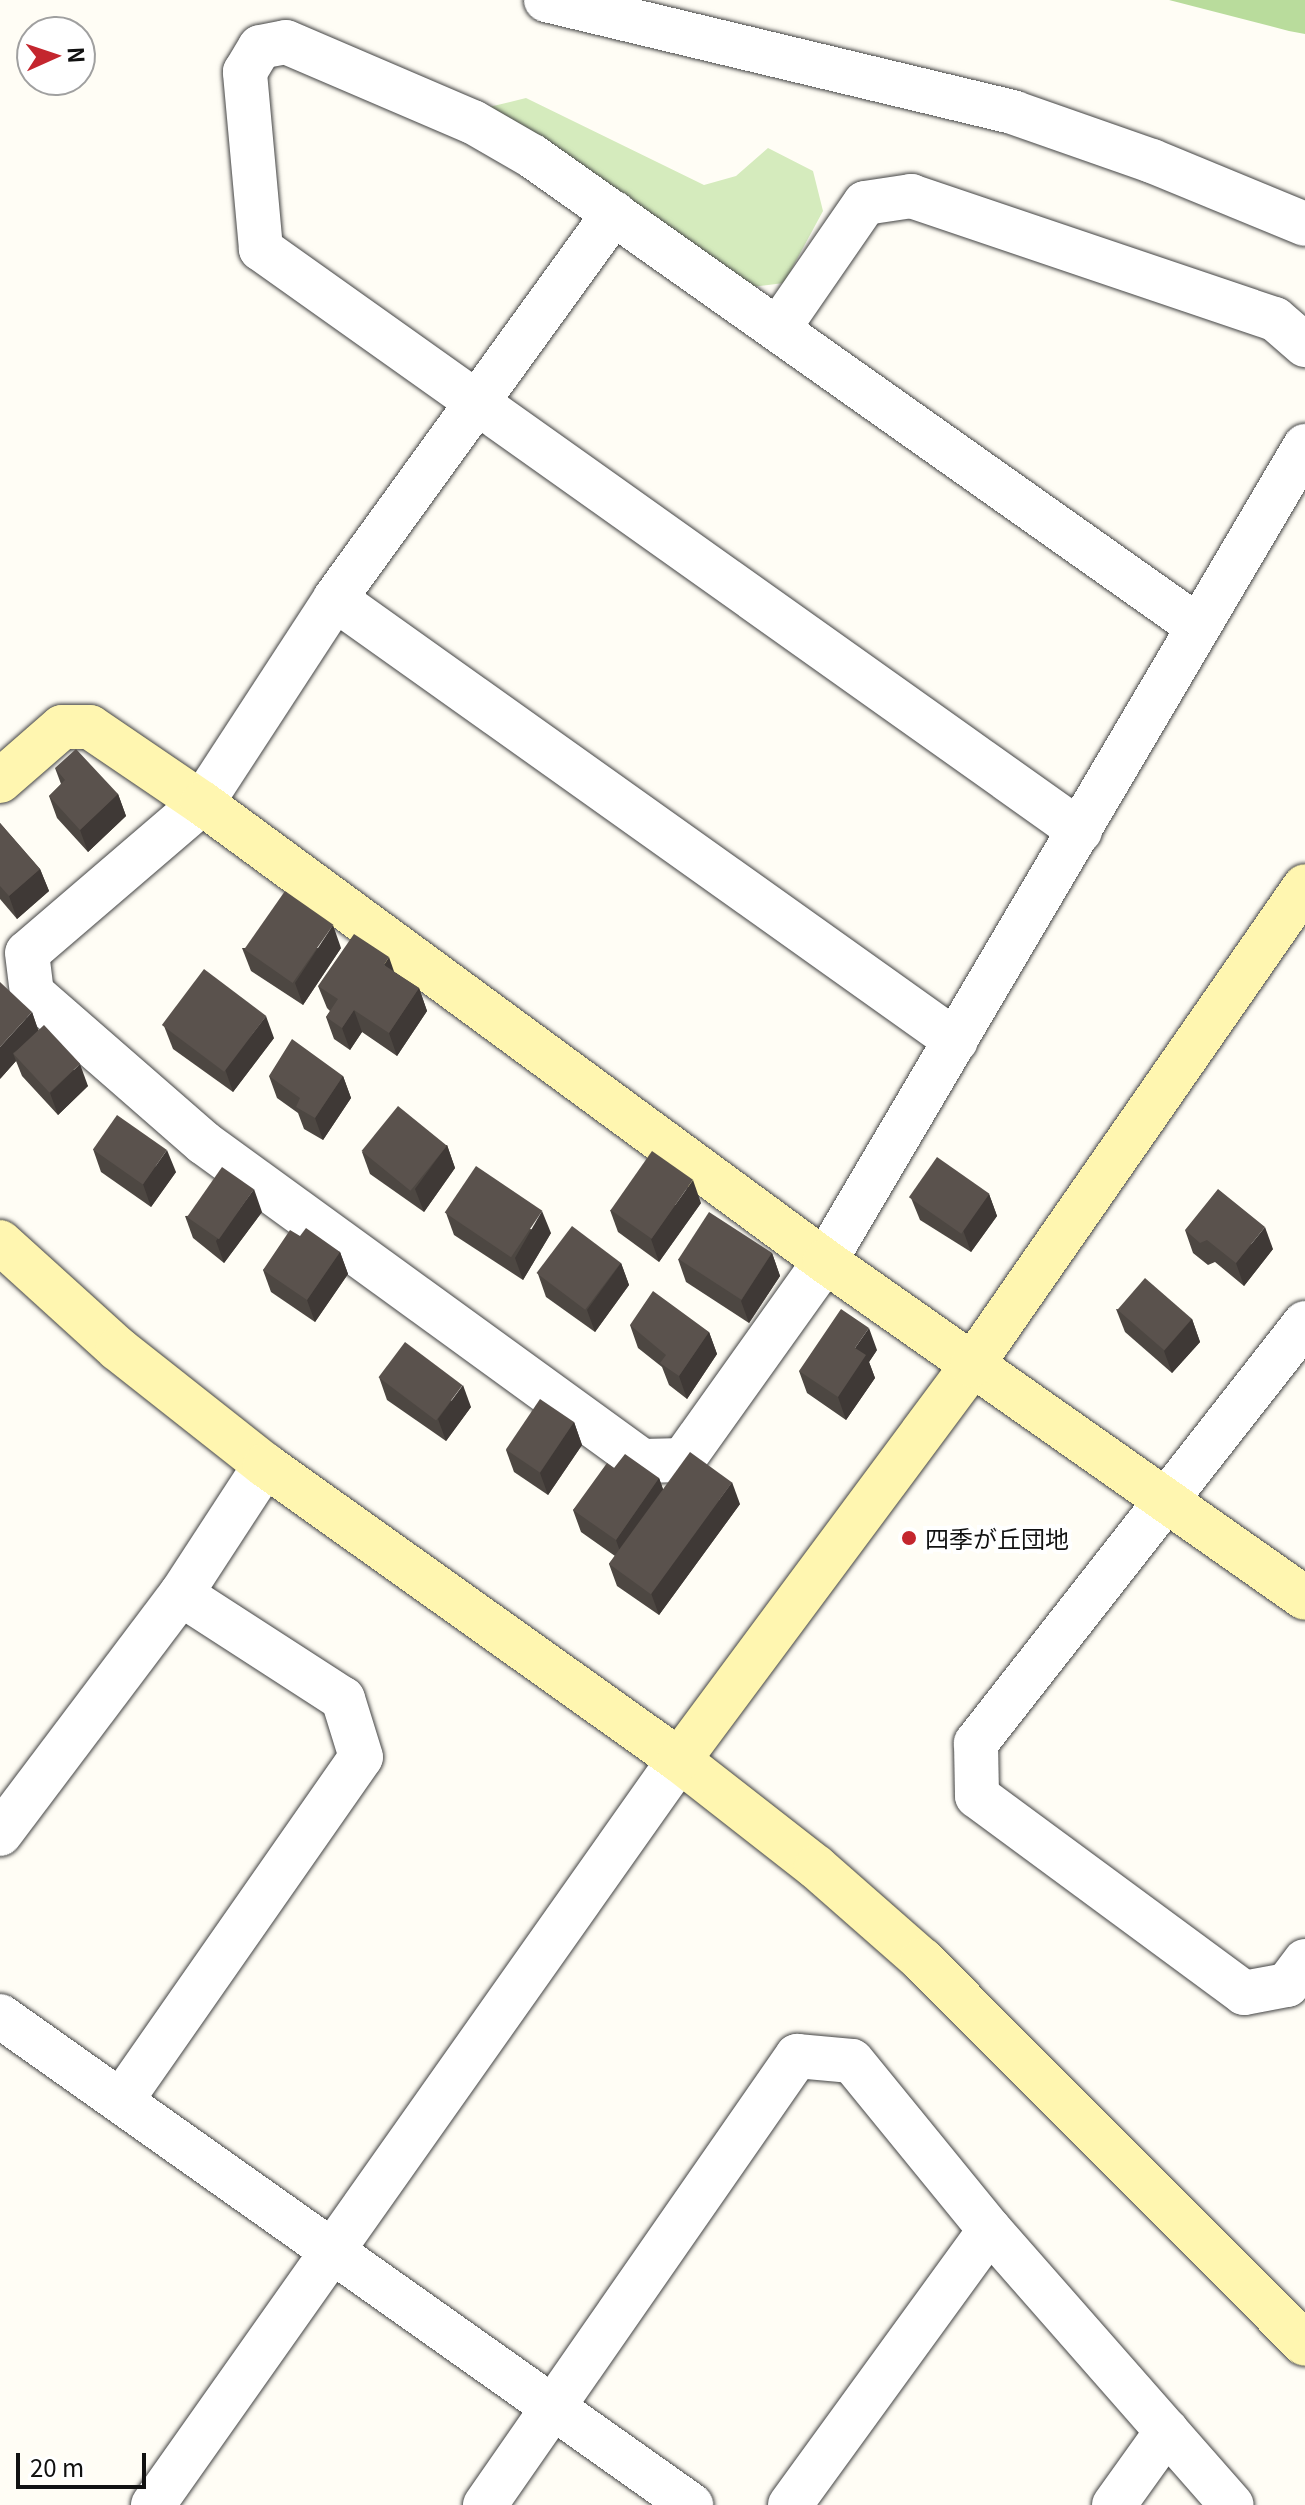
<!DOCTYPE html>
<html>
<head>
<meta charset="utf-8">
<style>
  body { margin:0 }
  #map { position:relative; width:1305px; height:2505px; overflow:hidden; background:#fffdf5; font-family:Georgia,"Noto Sans JP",serif }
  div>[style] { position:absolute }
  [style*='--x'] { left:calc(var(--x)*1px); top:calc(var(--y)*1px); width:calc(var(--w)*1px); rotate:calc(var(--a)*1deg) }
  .green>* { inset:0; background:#d5ebbd }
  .forest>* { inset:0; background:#b9dc9c }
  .roads { filter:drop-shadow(0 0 2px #444) drop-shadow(0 0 2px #444) }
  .street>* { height:44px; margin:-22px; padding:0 22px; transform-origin:22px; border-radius:22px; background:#fff }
  .secondary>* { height:44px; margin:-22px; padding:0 22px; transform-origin:22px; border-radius:22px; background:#fff6b0 }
  .wall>* { inset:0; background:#4d4742 }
  .shaded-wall>* { inset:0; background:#3f3936 }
  .building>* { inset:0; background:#5a524d; transform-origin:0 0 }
  .dots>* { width:22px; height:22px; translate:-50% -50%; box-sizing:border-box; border:4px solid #fff; border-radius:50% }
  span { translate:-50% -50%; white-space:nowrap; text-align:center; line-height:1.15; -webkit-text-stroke:8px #fff; paint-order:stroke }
  .poi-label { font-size:24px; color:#111 }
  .left { translate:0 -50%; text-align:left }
  .north { position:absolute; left:16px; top:16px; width:80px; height:80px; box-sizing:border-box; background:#fff; border:2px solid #a0a0a0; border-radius:50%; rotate:87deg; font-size:22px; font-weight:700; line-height:32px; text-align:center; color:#111 }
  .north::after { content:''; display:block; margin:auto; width:28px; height:36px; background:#c4262e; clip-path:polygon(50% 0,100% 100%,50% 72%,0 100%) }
  .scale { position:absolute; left:16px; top:2453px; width:130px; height:36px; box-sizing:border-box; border:4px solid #111; border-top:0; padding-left:10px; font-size:24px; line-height:28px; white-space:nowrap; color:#111; -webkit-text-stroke:6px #fff; paint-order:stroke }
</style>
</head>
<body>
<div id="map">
  <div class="green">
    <i style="clip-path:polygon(526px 98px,704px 185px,736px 176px,768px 148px,813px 171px,823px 211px,784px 283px,751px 287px,489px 107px)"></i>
  </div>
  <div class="forest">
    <i style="clip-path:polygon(1169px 0,1305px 0,1305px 34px,1289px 31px)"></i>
  </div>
  <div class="roads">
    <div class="street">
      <i style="--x:546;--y:0;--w:482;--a:13.5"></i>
      <i style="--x:1015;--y:113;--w:145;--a:19.3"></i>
      <i style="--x:1152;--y:161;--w:165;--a:22.4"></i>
      <i style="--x:614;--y:213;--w:476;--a:125.9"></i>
      <i style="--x:335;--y:599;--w:244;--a:123.1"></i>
      <i style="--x:202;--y:803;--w:230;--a:139.4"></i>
      <i style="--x:27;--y:953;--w:40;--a:82.9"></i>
      <i style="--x:32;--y:993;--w:228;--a:41.1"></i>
      <i style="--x:204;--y:1143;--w:541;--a:35.98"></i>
      <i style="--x:642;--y:1461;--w:41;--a:-1.4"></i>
      <i style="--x:683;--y:1460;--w:244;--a:-54.5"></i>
      <i style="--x:825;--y:1261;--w:946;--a:-59.5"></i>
      <i style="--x:778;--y:329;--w:153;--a:-55.4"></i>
      <i style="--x:865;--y:203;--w:47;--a:-8.7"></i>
      <i style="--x:911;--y:196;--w:384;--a:18.7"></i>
      <i style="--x:1275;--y:319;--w:40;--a:41"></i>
      <i style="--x:335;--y:599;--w:762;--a:35.44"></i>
      <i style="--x:1080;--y:831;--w:1005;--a:-144.6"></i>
      <i style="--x:261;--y:249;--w:178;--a:-95.2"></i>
      <i style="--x:245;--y:72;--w:29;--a:-59"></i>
      <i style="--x:260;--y:47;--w:26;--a:-11"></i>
      <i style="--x:286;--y:42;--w:203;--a:23.2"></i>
      <i style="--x:473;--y:122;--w:68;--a:30"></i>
      <i style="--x:532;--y:156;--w:814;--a:35.25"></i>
      <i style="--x:1305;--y:1323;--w:534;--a:128.07"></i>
      <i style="--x:976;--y:1743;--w:53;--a:88.9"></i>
      <i style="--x:977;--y:1796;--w:332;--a:36.4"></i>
      <i style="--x:1244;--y:1993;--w:44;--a:-10.5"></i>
      <i style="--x:1287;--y:1985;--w:30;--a:-53"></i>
      <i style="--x:0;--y:1834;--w:301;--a:-53"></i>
      <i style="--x:181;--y:1594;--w:154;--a:-56.9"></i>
      <i style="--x:0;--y:2016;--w:847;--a:35.29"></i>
      <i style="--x:121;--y:2101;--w:419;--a:-55.1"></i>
      <i style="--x:361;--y:1757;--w:61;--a:-107.2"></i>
      <i style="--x:343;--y:1699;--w:193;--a:-147.1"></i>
      <i style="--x:153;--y:2505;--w:912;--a:-54.78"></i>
      <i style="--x:485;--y:2505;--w:547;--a:-55.21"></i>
      <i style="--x:797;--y:2056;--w:55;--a:5.2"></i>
      <i style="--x:852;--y:2061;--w:218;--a:50.8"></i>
      <i style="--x:990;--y:2230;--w:366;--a:48.7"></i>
      <i style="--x:790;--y:2505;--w:340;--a:-54"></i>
      <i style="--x:1114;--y:2505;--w:91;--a:-54.4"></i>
    </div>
    <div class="secondary">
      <i style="--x:0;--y:781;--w:82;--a:-41.1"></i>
      <i style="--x:62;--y:727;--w:28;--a:0"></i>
      <i style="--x:90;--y:727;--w:135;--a:34.2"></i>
      <i style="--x:202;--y:803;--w:773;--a:36.32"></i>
      <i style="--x:825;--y:1261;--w:586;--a:35.07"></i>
      <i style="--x:0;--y:1242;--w:159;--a:42.2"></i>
      <i style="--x:118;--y:1349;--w:187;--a:38.3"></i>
      <i style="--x:265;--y:1465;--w:508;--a:35.47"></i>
      <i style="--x:679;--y:1760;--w:174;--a:38"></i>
      <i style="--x:816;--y:1867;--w:141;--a:41.3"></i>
      <i style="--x:922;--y:1960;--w:542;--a:45.07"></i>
      <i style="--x:679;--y:1760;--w:492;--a:-53.4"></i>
      <i style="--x:972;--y:1365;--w:583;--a:-55.19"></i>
    </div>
  </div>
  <div class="wall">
    <i style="clip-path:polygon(55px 768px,118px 794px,126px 816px,88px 852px,57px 818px,49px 796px,61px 784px)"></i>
    <i style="clip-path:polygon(0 823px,40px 869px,49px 891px,17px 919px,0 899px)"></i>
    <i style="clip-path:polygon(242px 948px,341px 948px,303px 1005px,251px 971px)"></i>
    <i style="clip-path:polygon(394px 972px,419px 988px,427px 1011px,397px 1056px,362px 1032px,350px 1050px,334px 1039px,326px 1017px,330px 1011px,327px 1008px,318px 986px)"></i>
    <i style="clip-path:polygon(32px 1012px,38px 1030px,88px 1086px,58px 1115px,22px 1076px,16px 1061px,0 1079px)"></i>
    <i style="clip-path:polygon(164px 1026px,274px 1038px,233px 1092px,173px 1049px)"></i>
    <i style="clip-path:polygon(269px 1076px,343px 1076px,351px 1098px,323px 1140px,304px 1129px,298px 1113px,277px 1098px)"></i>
    <i style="clip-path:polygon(447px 1145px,455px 1168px,424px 1212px,370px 1174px,362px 1152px)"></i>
    <i style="clip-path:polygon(93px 1149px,176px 1172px,151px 1207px,101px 1172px)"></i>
    <i style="clip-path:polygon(989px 1194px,997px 1216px,971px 1252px,920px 1220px,911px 1198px)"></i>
    <i style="clip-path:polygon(701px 1203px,659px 1262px,618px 1232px,610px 1210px)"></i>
    <i style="clip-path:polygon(262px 1212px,224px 1263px,193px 1238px,185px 1216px)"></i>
    <i style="clip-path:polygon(446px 1213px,551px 1233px,523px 1280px,454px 1235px)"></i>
    <i style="clip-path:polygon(1185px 1230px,1273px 1249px,1244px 1286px,1215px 1262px,1208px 1265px,1193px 1253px)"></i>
    <i style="clip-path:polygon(300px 1236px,340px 1252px,348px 1274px,315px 1322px,271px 1292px,263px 1270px)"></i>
    <i style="clip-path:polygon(772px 1253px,780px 1276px,749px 1323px,686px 1282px,678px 1259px)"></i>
    <i style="clip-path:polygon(621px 1263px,629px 1285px,595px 1332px,546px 1297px,538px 1274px)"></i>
    <i style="clip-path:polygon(1116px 1309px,1192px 1319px,1200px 1342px,1172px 1373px,1125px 1332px)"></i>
    <i style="clip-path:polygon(630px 1325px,709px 1332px,717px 1354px,687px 1399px,669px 1385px,662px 1367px,638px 1348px)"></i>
    <i style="clip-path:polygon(877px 1350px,869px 1362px,875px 1378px,846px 1420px,807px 1393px,799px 1371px)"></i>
    <i style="clip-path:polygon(379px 1377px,471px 1407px,446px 1441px,387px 1400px)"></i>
    <i style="clip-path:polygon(574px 1422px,582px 1445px,548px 1495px,514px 1472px,506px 1450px)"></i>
    <i style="clip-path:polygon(614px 1468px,659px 1478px,663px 1489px,740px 1504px,659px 1615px,617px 1586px,609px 1564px,615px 1556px,581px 1532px,573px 1510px)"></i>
  </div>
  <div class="shaded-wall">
    <i style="clip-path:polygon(118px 794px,126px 816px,88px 852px,80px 830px)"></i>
    <i style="clip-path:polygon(40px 869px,49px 891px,17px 919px,9px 896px)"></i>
    <i style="clip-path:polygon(333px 925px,341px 948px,303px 1005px,295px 983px)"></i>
    <i style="clip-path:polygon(389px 957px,397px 980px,384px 965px)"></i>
    <i style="clip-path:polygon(419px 988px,427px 1011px,397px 1056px,389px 1033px)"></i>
    <i style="clip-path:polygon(354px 1010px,362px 1032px,350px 1050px,342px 1028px)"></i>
    <i style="clip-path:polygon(32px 1012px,40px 1035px,13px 1053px,16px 1061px,0 1079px,0 1047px)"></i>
    <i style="clip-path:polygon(266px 1016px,274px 1038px,233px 1092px,225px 1069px)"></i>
    <i style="clip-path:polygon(80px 1064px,88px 1086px,58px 1115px,50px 1093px)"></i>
    <i style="clip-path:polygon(343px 1076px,351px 1098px,323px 1140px,315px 1118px)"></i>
    <i style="clip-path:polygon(447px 1145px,455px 1168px,424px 1212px,415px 1189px)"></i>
    <i style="clip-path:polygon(167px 1150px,176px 1172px,151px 1207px,143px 1184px)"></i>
    <i style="clip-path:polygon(693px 1180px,701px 1203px,659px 1262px,651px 1239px)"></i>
    <i style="clip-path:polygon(254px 1189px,262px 1212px,224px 1263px,216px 1241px)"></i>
    <i style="clip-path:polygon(989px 1194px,997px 1216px,971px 1252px,963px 1230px)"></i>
    <i style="clip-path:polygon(542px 1211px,551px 1233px,523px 1280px,515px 1258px)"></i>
    <i style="clip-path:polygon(1265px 1227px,1273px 1249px,1244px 1286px,1236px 1263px)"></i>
    <i style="clip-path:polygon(340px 1252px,348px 1274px,315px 1322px,307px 1300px)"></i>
    <i style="clip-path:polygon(772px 1253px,780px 1276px,749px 1323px,741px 1301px)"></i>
    <i style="clip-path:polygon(621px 1263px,629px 1285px,595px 1332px,587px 1310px)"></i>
    <i style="clip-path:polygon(1192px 1319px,1200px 1342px,1172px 1373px,1164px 1351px)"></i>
    <i style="clip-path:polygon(869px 1328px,877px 1350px,869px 1362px,875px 1378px,846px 1420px,838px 1397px,855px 1348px)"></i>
    <i style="clip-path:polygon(709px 1332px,717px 1354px,687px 1399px,679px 1376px)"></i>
    <i style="clip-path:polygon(463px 1385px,471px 1407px,446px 1441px,438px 1419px)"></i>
    <i style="clip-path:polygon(574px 1422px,582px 1445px,548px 1495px,540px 1473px)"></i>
    <i style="clip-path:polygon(659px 1478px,667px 1501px,624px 1563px,616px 1540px)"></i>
    <i style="clip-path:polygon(732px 1482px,740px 1504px,659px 1615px,651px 1593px)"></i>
  </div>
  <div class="building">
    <i style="clip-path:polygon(76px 749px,118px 794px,80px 830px,49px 796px,65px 780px,55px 768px)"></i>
    <i style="clip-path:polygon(0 823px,40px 869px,9px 896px,0 886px)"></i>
    <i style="left:285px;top:891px;width:59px;height:71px;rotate:35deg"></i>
    <i style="clip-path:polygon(354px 934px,389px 957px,384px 965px,419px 988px,389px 1033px,354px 1010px,342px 1028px,326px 1017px,338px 999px,318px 986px)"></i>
    <i style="left:204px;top:969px;width:78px;height:70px;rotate:37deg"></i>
    <i style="clip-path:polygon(0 982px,32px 1012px,0 1047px)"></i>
    <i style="left:44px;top:1025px;width:53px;height:42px;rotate:47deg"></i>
    <i style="clip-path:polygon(292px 1039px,343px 1076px,315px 1118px,296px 1107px,300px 1098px,269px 1076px)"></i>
    <i style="left:398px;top:1106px;width:63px;height:58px;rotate:39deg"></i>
    <i style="left:117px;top:1115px;width:61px;height:42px;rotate:35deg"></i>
    <i style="left:652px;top:1151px;width:50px;height:72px;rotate:35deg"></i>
    <i style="left:937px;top:1157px;width:64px;height:49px;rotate:35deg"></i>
    <i style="left:476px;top:1166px;width:80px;height:56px;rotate:34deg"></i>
    <i style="left:222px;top:1167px;width:39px;height:61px;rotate:35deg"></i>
    <i style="clip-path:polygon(1218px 1189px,1265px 1227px,1236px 1263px,1207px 1240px,1200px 1243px,1185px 1230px)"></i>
    <i style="left:709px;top:1212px;width:75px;height:56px;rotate:33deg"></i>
    <i style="left:572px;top:1226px;width:61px;height:59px;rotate:37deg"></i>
    <i style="clip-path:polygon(306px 1228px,340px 1252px,307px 1300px,263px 1270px,290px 1230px,300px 1236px)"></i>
    <i style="left:1145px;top:1278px;width:62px;height:42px;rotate:41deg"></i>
    <i style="clip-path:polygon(653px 1291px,709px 1332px,679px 1376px,660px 1363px,666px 1355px,630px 1325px)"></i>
    <i style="clip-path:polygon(841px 1309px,869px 1328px,855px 1348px,866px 1355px,838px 1397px,799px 1371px)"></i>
    <i style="left:405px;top:1342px;width:72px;height:44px;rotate:37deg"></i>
    <i style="left:540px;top:1399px;width:41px;height:61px;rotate:34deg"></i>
    <i style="left:690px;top:1452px;width:52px;height:138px;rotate:36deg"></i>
    <i style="clip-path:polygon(625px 1454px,659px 1478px,616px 1540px,573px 1510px,607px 1463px,614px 1468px)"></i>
  </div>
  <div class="dots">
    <i style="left:909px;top:1538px;background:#c4262e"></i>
  </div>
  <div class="poi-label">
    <span class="left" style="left:925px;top:1538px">四季が丘団地</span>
  </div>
  <div class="north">N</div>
  <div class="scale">20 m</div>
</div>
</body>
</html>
